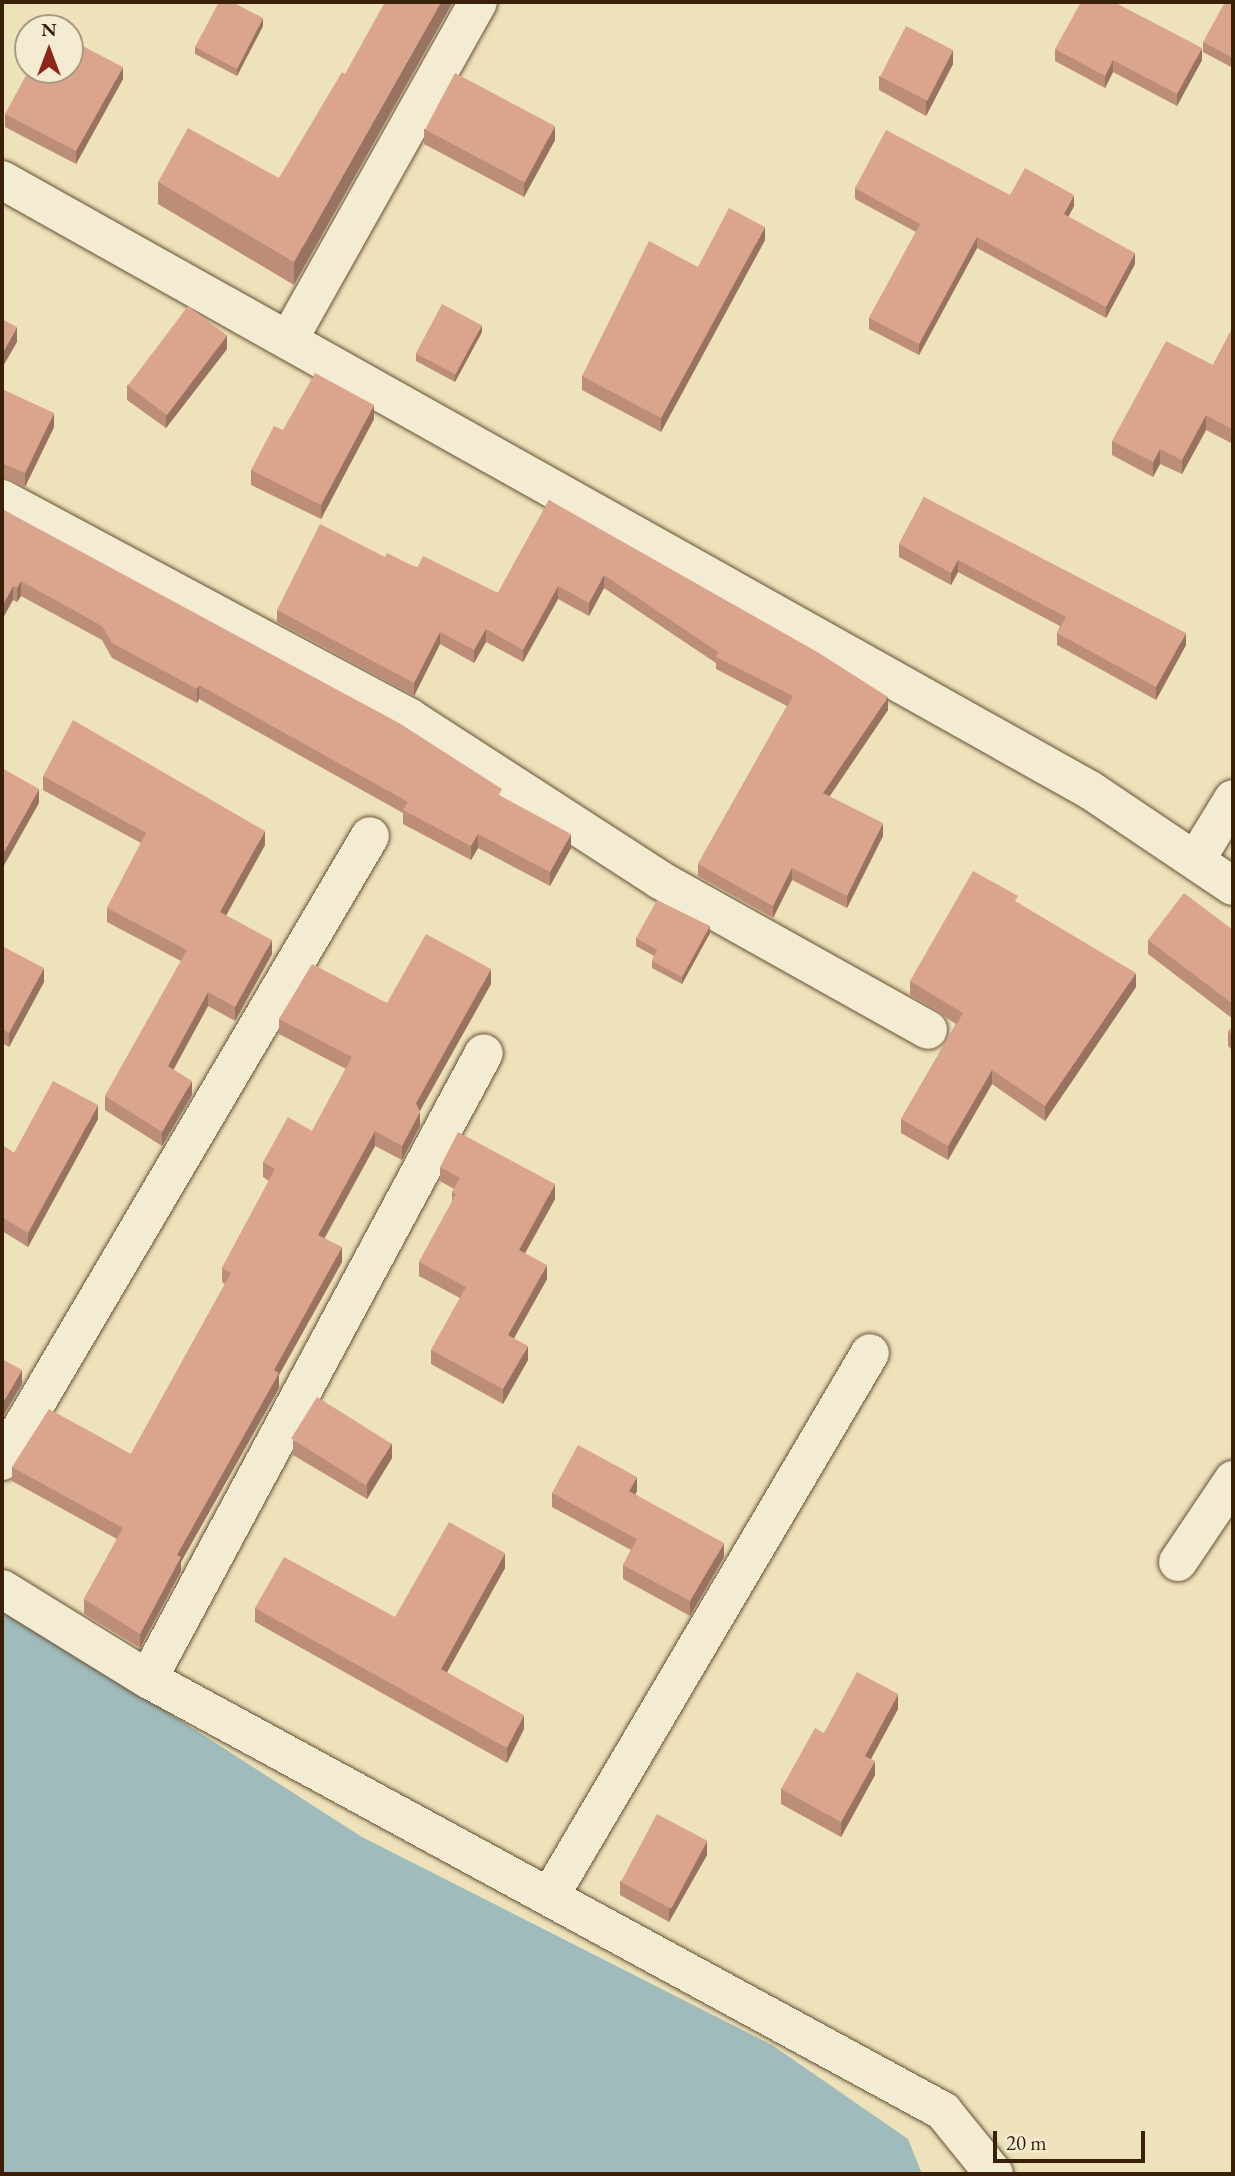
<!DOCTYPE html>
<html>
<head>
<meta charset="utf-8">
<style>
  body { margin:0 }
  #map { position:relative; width:1235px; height:2176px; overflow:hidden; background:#eee2ba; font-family:"EB Garamond",serif }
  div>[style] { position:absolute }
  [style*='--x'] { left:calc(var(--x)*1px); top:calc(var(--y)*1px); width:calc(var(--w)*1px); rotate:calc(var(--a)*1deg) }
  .water>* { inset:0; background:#9fbbbb }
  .roads { filter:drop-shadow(0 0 2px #675035) drop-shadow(0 0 2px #675035) }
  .minor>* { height:38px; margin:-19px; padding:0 19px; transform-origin:19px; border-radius:19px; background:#f4ecd2 }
  .wall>* { inset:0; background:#bc8d78 }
  .shaded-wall>* { inset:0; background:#997362 }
  .building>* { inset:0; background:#dba48c; transform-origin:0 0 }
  span { translate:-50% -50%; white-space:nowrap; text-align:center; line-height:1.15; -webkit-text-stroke:5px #f4ecd2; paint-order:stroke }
  .frame { position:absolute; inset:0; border:4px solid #3a2009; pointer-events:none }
  .north { position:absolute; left:14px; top:14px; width:70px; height:70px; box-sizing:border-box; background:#f4ecd2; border:2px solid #aa9a82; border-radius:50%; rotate:0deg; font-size:19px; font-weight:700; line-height:28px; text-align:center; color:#3a2009 }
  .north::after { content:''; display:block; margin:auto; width:24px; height:32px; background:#8f2418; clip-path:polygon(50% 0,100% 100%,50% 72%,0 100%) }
  .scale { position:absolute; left:993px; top:2131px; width:152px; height:32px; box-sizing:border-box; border:4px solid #3a2009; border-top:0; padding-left:9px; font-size:21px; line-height:24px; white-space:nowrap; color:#3a2009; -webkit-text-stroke:5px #f4ecd2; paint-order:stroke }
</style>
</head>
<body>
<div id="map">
  <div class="water">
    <i style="clip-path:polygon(2px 1606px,362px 1837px,772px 2045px,908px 2139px,922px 2174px,2px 2174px)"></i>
  </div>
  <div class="roads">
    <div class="minor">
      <i style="--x:2;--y:180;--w:1247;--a:29.28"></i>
      <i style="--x:1090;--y:790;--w:172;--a:33.9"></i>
      <i style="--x:289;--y:339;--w:386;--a:-60.7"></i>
      <i style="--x:2;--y:499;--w:463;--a:28.2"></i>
      <i style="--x:410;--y:718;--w:298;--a:32.9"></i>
      <i style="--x:660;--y:880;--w:307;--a:29.2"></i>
      <i style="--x:1197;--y:858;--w:69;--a:-58.6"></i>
      <i style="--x:2;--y:1461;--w:725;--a:-59.51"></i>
      <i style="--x:1178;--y:1562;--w:99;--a:-56.1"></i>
      <i style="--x:2;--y:1589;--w:172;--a:31.7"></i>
      <i style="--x:148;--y:1679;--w:905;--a:28.52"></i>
      <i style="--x:943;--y:2111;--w:81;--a:51"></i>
      <i style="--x:148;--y:1679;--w:710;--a:-61.78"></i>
      <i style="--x:550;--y:1896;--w:630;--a:-59.49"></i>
    </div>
  </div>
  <div class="wall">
    <i style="clip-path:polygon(1233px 2px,1233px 68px,1203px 52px,1203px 42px)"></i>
    <i style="clip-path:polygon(263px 26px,237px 76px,195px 54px,195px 47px)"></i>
    <i style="clip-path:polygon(1055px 49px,1202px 60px,1177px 106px,1113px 72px,1105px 88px,1055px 61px)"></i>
    <i style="clip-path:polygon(953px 64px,926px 116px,879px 90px,879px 76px)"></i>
    <i style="clip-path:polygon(345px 74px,294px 285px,158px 204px,158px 182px,279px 178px)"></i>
    <i style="clip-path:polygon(123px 79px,76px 164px,5px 127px,5px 114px,49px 80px)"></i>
    <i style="clip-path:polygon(424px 129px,555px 140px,524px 197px,424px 144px)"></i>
    <i style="clip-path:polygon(855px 188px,1010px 195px,1074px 206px,1068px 217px,1135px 264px,1106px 318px,977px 248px,919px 355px,869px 329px,869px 318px,916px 232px,855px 199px)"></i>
    <i style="clip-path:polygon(765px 240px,661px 432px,582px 390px,582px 376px,698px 267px)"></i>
    <i style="clip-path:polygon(1233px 327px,1233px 444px,1206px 430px,1182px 474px,1160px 464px,1153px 477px,1112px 455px,1112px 441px,1213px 365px)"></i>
    <i style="clip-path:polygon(482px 332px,455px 382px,416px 361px,416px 354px)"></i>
    <i style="clip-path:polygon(227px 349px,166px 428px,127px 400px,127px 385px)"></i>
    <i style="clip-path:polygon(2px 389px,54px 427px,25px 487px,2px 478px)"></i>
    <i style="clip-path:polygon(374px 419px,321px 519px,251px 485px,251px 470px,283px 430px)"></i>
    <i style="clip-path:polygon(924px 497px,1186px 645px,1156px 700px,1057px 645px,1057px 633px,1060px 626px,958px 572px,951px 585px,899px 557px,899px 544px)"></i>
    <i style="clip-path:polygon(549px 500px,888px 710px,829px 797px,883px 836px,847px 908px,792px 880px,773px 918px,698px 876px,698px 864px,787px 706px,716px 669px,716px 663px,604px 588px,589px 616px,558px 599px,523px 662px,486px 642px,474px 663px,440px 644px,414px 696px,277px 622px,277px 610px,385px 557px,498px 593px)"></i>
    <i style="clip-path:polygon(2px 509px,502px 797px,571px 848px,550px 886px,478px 848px,471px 860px,403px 824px,403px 813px,199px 699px,197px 703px,112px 658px,102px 640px,21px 596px,17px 602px,13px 600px)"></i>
    <i style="clip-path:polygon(43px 776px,265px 845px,226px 916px,272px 954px,235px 1021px,208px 1006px,173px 1069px,192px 1095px,162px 1146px,105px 1110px,105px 1096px,181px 961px,107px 922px,107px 908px,141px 843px,43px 790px)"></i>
    <i style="clip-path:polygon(1018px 903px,1136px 987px,1045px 1121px,992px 1084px,948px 1160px,901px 1133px,901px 1119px,956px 1024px,910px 995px,910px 981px)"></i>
    <i style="clip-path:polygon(1233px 930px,1233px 1019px,1148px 954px,1148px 940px)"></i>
    <i style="clip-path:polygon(710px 933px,682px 984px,652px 968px,652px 961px,654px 956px,636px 946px,636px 938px)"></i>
    <i style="clip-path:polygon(2px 946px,44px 982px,9px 1047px,2px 1043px)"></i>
    <i style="clip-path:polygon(491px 984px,419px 1111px,420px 1126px,402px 1160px,375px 1146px,325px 1238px,342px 1262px,279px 1375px,279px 1388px,181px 1562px,181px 1571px,140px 1648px,84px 1614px,84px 1599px,117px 1539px,12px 1481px,12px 1467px,131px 1454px,225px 1284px,222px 1282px,222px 1268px,269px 1181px,263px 1177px,263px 1162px,312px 1131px,346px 1069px,279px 1034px,279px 1019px,387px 1003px)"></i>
    <i style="clip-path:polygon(1233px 1026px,1233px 1051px,1228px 1046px,1228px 1031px)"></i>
    <i style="clip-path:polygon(98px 1119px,28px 1247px,2px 1231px,2px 1145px,14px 1153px)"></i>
    <i style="clip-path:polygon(440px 1167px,555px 1199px,525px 1253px,547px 1279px,514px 1338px,528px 1360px,503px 1404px,431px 1364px,431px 1350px,460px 1298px,419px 1276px,419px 1262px,452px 1202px,452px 1192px,454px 1189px,440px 1181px)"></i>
    <i style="clip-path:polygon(293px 1440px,392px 1458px,367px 1499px,293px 1455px)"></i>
    <i style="clip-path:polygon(637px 1491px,635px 1494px,724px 1557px,690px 1616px,623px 1579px,623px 1565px,631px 1550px,552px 1507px,552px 1493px)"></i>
    <i style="clip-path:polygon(505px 1568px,447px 1672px,524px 1729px,507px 1763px,255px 1622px,255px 1608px,395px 1617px)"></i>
    <i style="clip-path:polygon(898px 1709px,871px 1759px,875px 1775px,841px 1837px,781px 1804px,781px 1789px,824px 1733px)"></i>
    <i style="clip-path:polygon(707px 1855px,669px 1922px,620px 1895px,620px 1881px)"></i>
  </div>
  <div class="shaded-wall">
    <i style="clip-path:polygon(441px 2px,453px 2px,294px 285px,294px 262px)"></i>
    <i style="clip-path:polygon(263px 18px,263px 26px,237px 76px,237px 69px)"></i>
    <i style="clip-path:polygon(1202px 48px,1202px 60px,1177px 106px,1177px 94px)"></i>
    <i style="clip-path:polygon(953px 50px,953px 64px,926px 116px,926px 101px)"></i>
    <i style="clip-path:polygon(1113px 60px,1113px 72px,1105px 88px,1105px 76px)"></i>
    <i style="clip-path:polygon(123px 67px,123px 79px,76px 164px,76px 151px)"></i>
    <i style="clip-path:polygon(555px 126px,555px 140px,524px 197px,524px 183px)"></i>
    <i style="clip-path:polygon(1074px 195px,1074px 206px,1064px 225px,1064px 214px)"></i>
    <i style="clip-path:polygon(765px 227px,765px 240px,661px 432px,661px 418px)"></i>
    <i style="clip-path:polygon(977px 237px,977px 248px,919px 355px,919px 344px)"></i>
    <i style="clip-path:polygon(1135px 253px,1135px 264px,1106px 318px,1106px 307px)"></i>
    <i style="clip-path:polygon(482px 325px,482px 332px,455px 382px,455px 374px)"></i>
    <i style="clip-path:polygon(17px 327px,17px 342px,2px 368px,2px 354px)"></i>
    <i style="clip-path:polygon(227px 335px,227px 349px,166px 428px,166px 414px)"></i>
    <i style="clip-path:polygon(374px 405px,374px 419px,321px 519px,321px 505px)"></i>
    <i style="clip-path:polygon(54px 413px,54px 427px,25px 487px,25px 473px)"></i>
    <i style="clip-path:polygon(1206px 415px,1206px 430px,1182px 474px,1182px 460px)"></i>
    <i style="clip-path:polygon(1160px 449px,1160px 464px,1153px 477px,1153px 462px)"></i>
    <i style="clip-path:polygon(958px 560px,958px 572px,951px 585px,951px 573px)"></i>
    <i style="clip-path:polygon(604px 575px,604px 588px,589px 616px,589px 603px)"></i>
    <i style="clip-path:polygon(21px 581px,21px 596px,17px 602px,17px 588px)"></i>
    <i style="clip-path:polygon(13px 586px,13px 600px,2px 620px,2px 606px)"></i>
    <i style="clip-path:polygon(558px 586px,558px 599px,523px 662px,523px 650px)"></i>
    <i style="clip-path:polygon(486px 629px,486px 642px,474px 663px,474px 650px)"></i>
    <i style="clip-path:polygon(440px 632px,440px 644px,414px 696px,414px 683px)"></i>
    <i style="clip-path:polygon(1186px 633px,1186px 645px,1156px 700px,1156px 687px)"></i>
    <i style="clip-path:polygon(199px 685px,199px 699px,197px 703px,197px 689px)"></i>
    <i style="clip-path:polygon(888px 697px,888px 710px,823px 806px,823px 793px)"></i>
    <i style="clip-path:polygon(39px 789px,39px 803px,2px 869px,2px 855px)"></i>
    <i style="clip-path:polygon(883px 823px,883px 836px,847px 908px,847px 896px)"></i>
    <i style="clip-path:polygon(265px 831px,265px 845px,220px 926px,220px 912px)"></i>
    <i style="clip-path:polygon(478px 834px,478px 848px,471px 860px,471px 846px)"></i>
    <i style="clip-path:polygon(571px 834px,571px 848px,550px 886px,550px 872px)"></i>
    <i style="clip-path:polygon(792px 868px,792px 880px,773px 918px,773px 906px)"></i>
    <i style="clip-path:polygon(710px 926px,710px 933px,682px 984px,682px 977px)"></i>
    <i style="clip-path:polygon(272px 940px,272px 954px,235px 1021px,235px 1007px)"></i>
    <i style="clip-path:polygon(44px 968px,44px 982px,9px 1047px,9px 1033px)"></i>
    <i style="clip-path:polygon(491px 969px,491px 984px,416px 1118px,416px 1103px)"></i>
    <i style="clip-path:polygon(1136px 973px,1136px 987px,1045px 1121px,1045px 1106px)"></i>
    <i style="clip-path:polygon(208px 992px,208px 1006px,168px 1080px,168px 1066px)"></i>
    <i style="clip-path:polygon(992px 1070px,992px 1084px,948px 1160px,948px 1146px)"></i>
    <i style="clip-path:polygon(192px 1081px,192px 1095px,162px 1146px,162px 1132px)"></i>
    <i style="clip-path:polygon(98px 1105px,98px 1119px,28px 1247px,28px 1233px)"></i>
    <i style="clip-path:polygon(420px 1112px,420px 1126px,402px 1160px,402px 1146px)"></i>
    <i style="clip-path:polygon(375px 1131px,375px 1146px,318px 1249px,318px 1235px)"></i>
    <i style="clip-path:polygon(555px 1184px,555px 1199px,519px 1264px,519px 1250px)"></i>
    <i style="clip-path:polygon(342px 1247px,342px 1262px,279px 1375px,279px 1388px,181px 1562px,181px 1571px,140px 1648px,140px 1634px,177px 1555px,274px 1370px)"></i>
    <i style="clip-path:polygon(547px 1265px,547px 1279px,508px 1349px,508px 1335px)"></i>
    <i style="clip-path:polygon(528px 1346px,528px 1360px,503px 1404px,503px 1389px)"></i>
    <i style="clip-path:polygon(22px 1370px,22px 1384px,2px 1418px,2px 1404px)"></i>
    <i style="clip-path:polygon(392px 1443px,392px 1458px,367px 1499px,367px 1484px)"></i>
    <i style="clip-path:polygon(637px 1477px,637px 1491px,629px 1505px,629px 1491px)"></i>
    <i style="clip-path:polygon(724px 1543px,724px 1557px,690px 1616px,690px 1601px)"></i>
    <i style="clip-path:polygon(505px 1553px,505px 1568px,441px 1683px,441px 1669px)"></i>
    <i style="clip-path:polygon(898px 1694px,898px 1709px,865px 1770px,865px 1756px)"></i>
    <i style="clip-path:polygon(524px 1715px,524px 1729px,507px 1763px,507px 1748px)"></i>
    <i style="clip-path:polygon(875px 1761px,875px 1775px,841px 1837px,841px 1822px)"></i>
    <i style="clip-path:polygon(707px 1841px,707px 1855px,669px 1922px,669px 1908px)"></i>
  </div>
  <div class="building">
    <i style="clip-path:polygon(219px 2px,232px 2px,263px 18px,237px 69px,195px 47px)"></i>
    <i style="clip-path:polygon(385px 2px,441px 2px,294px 262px,158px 182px,188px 128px,279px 178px,342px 72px,345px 74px)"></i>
    <i style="clip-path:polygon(1081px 2px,1114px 2px,1202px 48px,1177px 94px,1113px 60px,1105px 76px,1055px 49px)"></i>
    <i style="clip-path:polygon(1225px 2px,1233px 2px,1233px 58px,1203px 42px)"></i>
    <i style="left:906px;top:26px;width:53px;height:57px;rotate:27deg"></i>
    <i style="clip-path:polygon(71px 40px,123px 67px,76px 151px,5px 114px,29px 70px,49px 80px,55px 70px,70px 70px,70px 41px)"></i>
    <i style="left:455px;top:73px;width:113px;height:64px;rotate:28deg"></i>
    <i style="clip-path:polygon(886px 130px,1010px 195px,1025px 168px,1074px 195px,1064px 214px,1135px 253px,1106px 307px,977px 237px,919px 344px,869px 318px,920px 224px,855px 188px)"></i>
    <i style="clip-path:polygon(729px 208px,765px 227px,661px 418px,582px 376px,649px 241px,698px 267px)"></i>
    <i style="left:442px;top:304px;width:45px;height:56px;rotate:28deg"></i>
    <i style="left:188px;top:306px;width:49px;height:100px;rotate:37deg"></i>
    <i style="clip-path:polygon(2px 319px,17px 327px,2px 354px)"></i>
    <i style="clip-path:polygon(1233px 327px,1233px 430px,1206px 415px,1182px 460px,1160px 449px,1153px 462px,1112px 441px,1166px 341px,1213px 365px)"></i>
    <i style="clip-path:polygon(315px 373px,374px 405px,321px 505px,251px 470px,274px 426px,283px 430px)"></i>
    <i style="clip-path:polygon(2px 389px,54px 413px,25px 473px,2px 463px)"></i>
    <i style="clip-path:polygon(924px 497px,1186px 633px,1156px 687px,1057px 633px,1066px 617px,958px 560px,951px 573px,899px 544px)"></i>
    <i style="clip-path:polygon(549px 500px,819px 653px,888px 697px,823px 793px,883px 823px,847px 896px,792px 868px,773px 906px,698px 864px,793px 696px,716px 657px,718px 652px,604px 575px,589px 603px,558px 586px,523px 650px,486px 629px,474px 650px,440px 632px,414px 683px,277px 610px,320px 524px,385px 557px,387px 553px,417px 568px,423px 556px,498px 593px)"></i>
    <i style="clip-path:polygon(2px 509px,399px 723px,502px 789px,499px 795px,571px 834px,550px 872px,478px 834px,471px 846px,403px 810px,408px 802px,199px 685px,197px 689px,112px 643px,102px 626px,21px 581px,17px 588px,13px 586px,2px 606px)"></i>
    <i style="clip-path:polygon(73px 720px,265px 831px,220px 912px,272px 940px,235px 1007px,208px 992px,168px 1066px,192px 1081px,162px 1132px,105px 1096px,187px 950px,107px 908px,146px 833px,43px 776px)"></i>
    <i style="clip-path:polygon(2px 768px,39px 789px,2px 855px)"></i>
    <i style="clip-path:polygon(973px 871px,1018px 896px,1015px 901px,1136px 973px,1045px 1106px,992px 1070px,948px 1146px,901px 1119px,963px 1013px,910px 981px)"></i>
    <i style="clip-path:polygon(1184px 893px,1233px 930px,1233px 1004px,1148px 940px)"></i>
    <i style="clip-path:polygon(657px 900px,710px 926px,682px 977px,652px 961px,657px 950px,636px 938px)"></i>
    <i style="clip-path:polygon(426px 934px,491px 969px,416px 1103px,420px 1112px,402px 1146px,375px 1131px,318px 1235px,342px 1247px,274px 1370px,279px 1373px,177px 1555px,181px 1557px,140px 1634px,84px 1599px,123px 1528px,12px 1467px,49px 1409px,131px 1454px,231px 1273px,222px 1268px,275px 1169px,263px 1162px,288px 1117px,312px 1131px,352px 1057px,279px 1019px,312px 964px,387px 1003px)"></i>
    <i style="clip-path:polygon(2px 946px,44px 968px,9px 1033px,2px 1029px)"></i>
    <i style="clip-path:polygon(1233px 1026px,1233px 1036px,1228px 1031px)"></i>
    <i style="clip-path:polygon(53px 1081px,98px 1105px,28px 1233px,2px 1217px,2px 1145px,14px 1153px)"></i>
    <i style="clip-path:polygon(458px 1132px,555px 1184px,519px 1250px,547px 1265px,508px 1335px,528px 1346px,503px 1389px,431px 1350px,466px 1287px,419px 1262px,456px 1194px,452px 1192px,460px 1178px,440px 1167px)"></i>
    <i style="clip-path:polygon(2px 1359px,22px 1370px,2px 1404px)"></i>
    <i style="left:317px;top:1397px;width:88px;height:49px;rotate:32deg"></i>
    <i style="clip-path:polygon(578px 1445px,637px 1477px,629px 1491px,724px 1543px,690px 1601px,623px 1565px,637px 1539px,552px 1493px)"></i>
    <i style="clip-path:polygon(449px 1522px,505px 1553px,441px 1669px,524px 1715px,507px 1748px,255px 1608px,284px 1557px,395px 1617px)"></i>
    <i style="clip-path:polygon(857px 1672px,898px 1694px,865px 1756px,875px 1761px,841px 1822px,781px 1789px,815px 1728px,824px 1733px)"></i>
    <i style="left:657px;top:1814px;width:57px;height:77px;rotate:28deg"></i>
  </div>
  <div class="frame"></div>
  <div class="north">N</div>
  <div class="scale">20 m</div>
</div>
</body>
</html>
